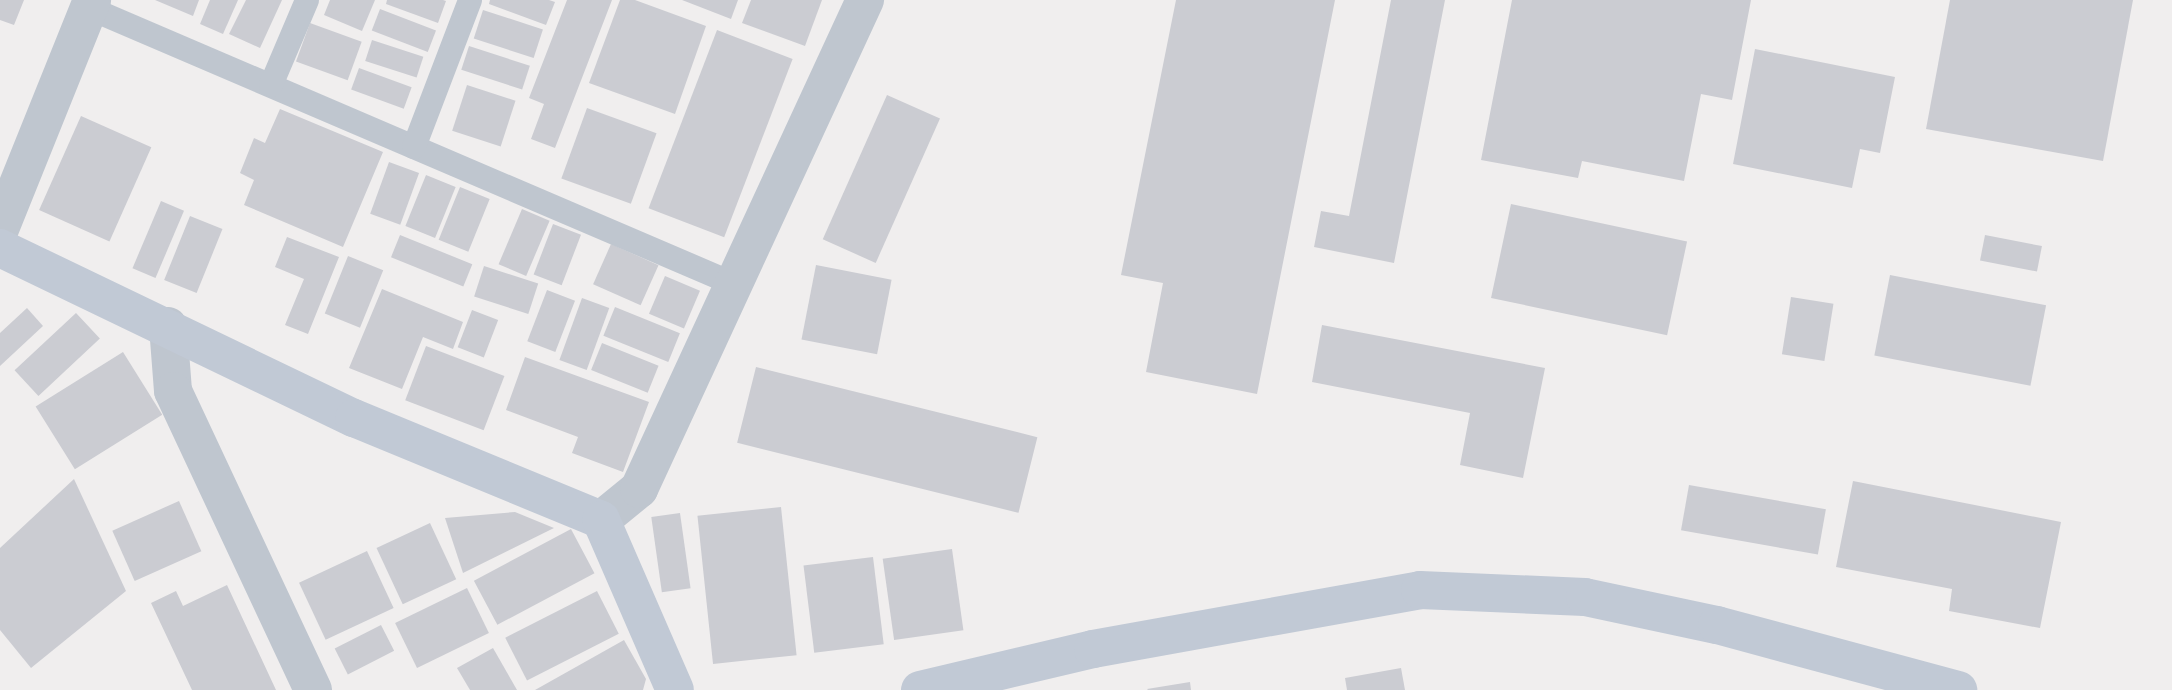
<!DOCTYPE html>
<html>
<head>
<meta charset="utf-8">
<style>
  body { margin:0 }
  #map { position:relative; width:2172px; height:690px; overflow:hidden; background:#f0eeee; font-family:"Roboto Condensed",sans-serif }
  div>[style] { position:absolute }
  [style*='--x'] { left:calc(var(--x)*1px); top:calc(var(--y)*1px); width:calc(var(--w)*1px); rotate:calc(var(--a)*1deg) }
  .building>* { inset:0; background:#cbccd2; transform-origin:0 0 }
  .lane>* { height:24px; margin:-12px; padding:0 12px; transform-origin:12px; border-radius:12px; background:#bfc6cf }
  .street>* { height:38px; margin:-19px; padding:0 19px; transform-origin:19px; border-radius:19px; background:#bfc6cf }
  .secondary>* { height:38px; margin:-19px; padding:0 19px; transform-origin:19px; border-radius:19px; background:#c1c9d5 }
  span { translate:-50% -50%; white-space:nowrap; text-align:center; line-height:1.15; -webkit-text-stroke:5px #fff; paint-order:stroke }
</style>
</head>
<body>
<div id="map">
  <div class="building">
    <i style="clip-path:polygon(0 0,24px 0,14px 25px,0 20px)"></i>
    <i style="clip-path:polygon(155px 0,199px 0,193px 16px)"></i>
    <i style="clip-path:polygon(210px 0,238px 0,223px 34px,200px 24px)"></i>
    <i style="clip-path:polygon(246px 0,282px 0,260px 48px,229px 34px)"></i>
    <i style="clip-path:polygon(330px 0,375px 0,362px 31px,324px 15px)"></i>
    <i style="clip-path:polygon(387px 0,443px 0,446px 1px,438px 23px,386px 4px)"></i>
    <i style="clip-path:polygon(490px 0,549px 0,555px 2px,546px 25px,489px 4px)"></i>
    <i style="clip-path:polygon(567px 0,612px 0,555px 148px,531px 139px,544px 104px,529px 98px)"></i>
    <i style="clip-path:polygon(620px 0,635px 0,706px 26px,675px 114px,589px 83px)"></i>
    <i style="clip-path:polygon(682px 0,738px 0,731px 19px)"></i>
    <i style="clip-path:polygon(751px 0,822px 0,805px 46px,742px 23px)"></i>
    <i style="clip-path:polygon(1176px 0,1335px 0,1257px 394px,1146px 372px,1163px 283px,1121px 275px)"></i>
    <i style="clip-path:polygon(1391px 0,1445px 0,1394px 263px,1314px 247px,1321px 211px,1349px 216px)"></i>
    <i style="clip-path:polygon(1512px 0,1751px 0,1732px 100px,1701px 94px,1684px 181px,1582px 161px,1578px 178px,1481px 160px)"></i>
    <i style="clip-path:polygon(1950px 0,2133px 0,2103px 161px,1926px 129px)"></i>
    <i style="left:380px;top:9px;width:60px;height:23px;rotate:21deg"></i>
    <i style="left:483px;top:10px;width:63px;height:30px;rotate:18deg"></i>
    <i style="left:310px;top:23px;width:55px;height:41px;rotate:20deg"></i>
    <i style="left:717px;top:30px;width:81px;height:191px;rotate:21deg"></i>
    <i style="left:372px;top:40px;width:54px;height:22px;rotate:18deg"></i>
    <i style="left:469px;top:46px;width:64px;height:25px;rotate:18deg"></i>
    <i style="clip-path:polygon(1755px 49px,1895px 77px,1880px 153px,1860px 149px,1852px 188px,1733px 164px)"></i>
    <i style="left:359px;top:68px;width:56px;height:23px;rotate:20deg"></i>
    <i style="left:467px;top:85px;width:51px;height:48px;rotate:18deg"></i>
    <i style="left:887px;top:95px;width:58px;height:158px;rotate:24deg"></i>
    <i style="left:587px;top:108px;width:74px;height:75px;rotate:20deg"></i>
    <i style="clip-path:polygon(280px 109px,383px 152px,343px 247px,244px 205px,254px 180px,240px 173px,254px 138px,265px 143px)"></i>
    <i style="left:81px;top:116px;width:77px;height:103px;rotate:24deg"></i>
    <i style="left:389px;top:162px;width:32px;height:55px;rotate:20deg"></i>
    <i style="left:426px;top:175px;width:32px;height:55px;rotate:22deg"></i>
    <i style="left:460px;top:187px;width:32px;height:57px;rotate:22deg"></i>
    <i style="left:161px;top:201px;width:25px;height:73px;rotate:23deg"></i>
    <i style="left:1511px;top:204px;width:180px;height:96px;rotate:12deg"></i>
    <i style="left:522px;top:209px;width:30px;height:60px;rotate:23deg"></i>
    <i style="left:190px;top:216px;width:35px;height:69px;rotate:22deg"></i>
    <i style="left:553px;top:224px;width:30px;height:54px;rotate:21deg"></i>
    <i style="left:400px;top:235px;width:78px;height:24px;rotate:22deg"></i>
    <i style="left:1985px;top:235px;width:58px;height:26px;rotate:11deg"></i>
    <i style="clip-path:polygon(287px 237px,339px 257px,308px 334px,285px 325px,304px 279px,275px 267px)"></i>
    <i style="left:611px;top:244px;width:52px;height:44px;rotate:24deg"></i>
    <i style="left:348px;top:256px;width:38px;height:62px;rotate:22deg"></i>
    <i style="left:816px;top:265px;width:77px;height:76px;rotate:11deg"></i>
    <i style="left:484px;top:266px;width:57px;height:32px;rotate:18deg"></i>
    <i style="left:1890px;top:275px;width:159px;height:82px;rotate:11deg"></i>
    <i style="left:665px;top:276px;width:38px;height:41px;rotate:23deg"></i>
    <i style="clip-path:polygon(382px 289px,463px 322px,453px 349px,423px 337px,402px 389px,349px 368px)"></i>
    <i style="left:547px;top:290px;width:30px;height:55px;rotate:21deg"></i>
    <i style="left:1791px;top:297px;width:43px;height:58px;rotate:9deg"></i>
    <i style="left:582px;top:298px;width:29px;height:66px;rotate:20deg"></i>
    <i style="left:615px;top:307px;width:70px;height:31px;rotate:22deg"></i>
    <i style="clip-path:polygon(27px 308px,43px 326px,0 366px,0 333px)"></i>
    <i style="left:472px;top:310px;width:28px;height:40px;rotate:21deg"></i>
    <i style="left:76px;top:313px;width:35px;height:84px;rotate:47deg"></i>
    <i style="clip-path:polygon(1322px 325px,1545px 368px,1523px 478px,1460px 465px,1470px 413px,1312px 382px)"></i>
    <i style="left:602px;top:343px;width:61px;height:29px;rotate:22deg"></i>
    <i style="left:426px;top:346px;width:84px;height:58px;rotate:21deg"></i>
    <i style="left:123px;top:352px;width:74px;height:103px;rotate:58deg"></i>
    <i style="clip-path:polygon(525px 357px,649px 402px,623px 472px,572px 453px,578px 437px,506px 410px)"></i>
    <i style="left:756px;top:367px;width:290px;height:78px;rotate:14deg"></i>
    <i style="clip-path:polygon(74px 479px,126px 591px,31px 668px,0 630px,0 548px)"></i>
    <i style="clip-path:polygon(1853px 481px,2061px 522px,2040px 628px,1949px 611px,1952px 589px,1836px 567px)"></i>
    <i style="left:1689px;top:485px;width:139px;height:46px;rotate:10deg"></i>
    <i style="left:179px;top:501px;width:55px;height:73px;rotate:66deg"></i>
    <i style="left:781px;top:507px;width:149px;height:84px;rotate:84deg"></i>
    <i style="clip-path:polygon(515px 512px,554px 528px,463px 573px,445px 518px)"></i>
    <i style="left:680px;top:513px;width:76px;height:29px;rotate:82deg"></i>
    <i style="left:430px;top:523px;width:62px;height:59px;rotate:65deg"></i>
    <i style="left:571px;top:529px;width:50px;height:110px;rotate:62deg"></i>
    <i style="left:952px;top:549px;width:82px;height:70px;rotate:82deg"></i>
    <i style="left:367px;top:551px;width:63px;height:75px;rotate:65deg"></i>
    <i style="left:873px;top:557px;width:88px;height:70px;rotate:83deg"></i>
    <i style="clip-path:polygon(227px 585px,276px 690px,192px 690px,151px 603px,176px 591px,183px 606px)"></i>
    <i style="left:467px;top:588px;width:50px;height:80px;rotate:64deg"></i>
    <i style="left:597px;top:591px;width:48px;height:103px;rotate:63deg"></i>
    <i style="left:381px;top:625px;width:29px;height:52px;rotate:63deg"></i>
    <i style="clip-path:polygon(624px 640px,646px 679px,643px 690px,535px 690px)"></i>
    <i style="clip-path:polygon(493px 648px,517px 690px,470px 690px,457px 668px)"></i>
    <i style="clip-path:polygon(1401px 668px,1405px 690px,1347px 690px,1345px 678px)"></i>
    <i style="clip-path:polygon(1190px 682px,1191px 690px,1148px 690px,1147px 689px)"></i>
  </div>
  <div class="lane">
    <i style="--x:89;--y:8;--w:702;--a:23.17"></i>
    <i style="--x:271;--y:85;--w:92;--a:-67"></i>
    <i style="--x:414;--y:147;--w:157;--a:-69.1"></i>
  </div>
  <div class="street">
    <i style="--x:0;--y:229;--w:247;--a:-68.1"></i>
    <i style="--x:168;--y:326;--w:65;--a:85.6"></i>
    <i style="--x:173;--y:391;--w:330;--a:64.9"></i>
    <i style="--x:601;--y:520;--w:49;--a:-39.2"></i>
    <i style="--x:639;--y:489;--w:539;--a:-65.2"></i>
  </div>
  <div class="secondary">
    <i style="--x:0;--y:248;--w:393;--a:25.7"></i>
    <i style="--x:354;--y:418;--w:267;--a:22.4"></i>
    <i style="--x:601;--y:520;--w:185;--a:66.5"></i>
    <i style="--x:920;--y:690;--w:178;--a:-13.3"></i>
    <i style="--x:1093;--y:649;--w:332;--a:-10.2"></i>
    <i style="--x:1420;--y:590;--w:165;--a:2.4"></i>
    <i style="--x:1585;--y:597;--w:135;--a:12"></i>
    <i style="--x:1717;--y:625;--w:250;--a:15.1"></i>
  </div>
</div>
</body>
</html>
